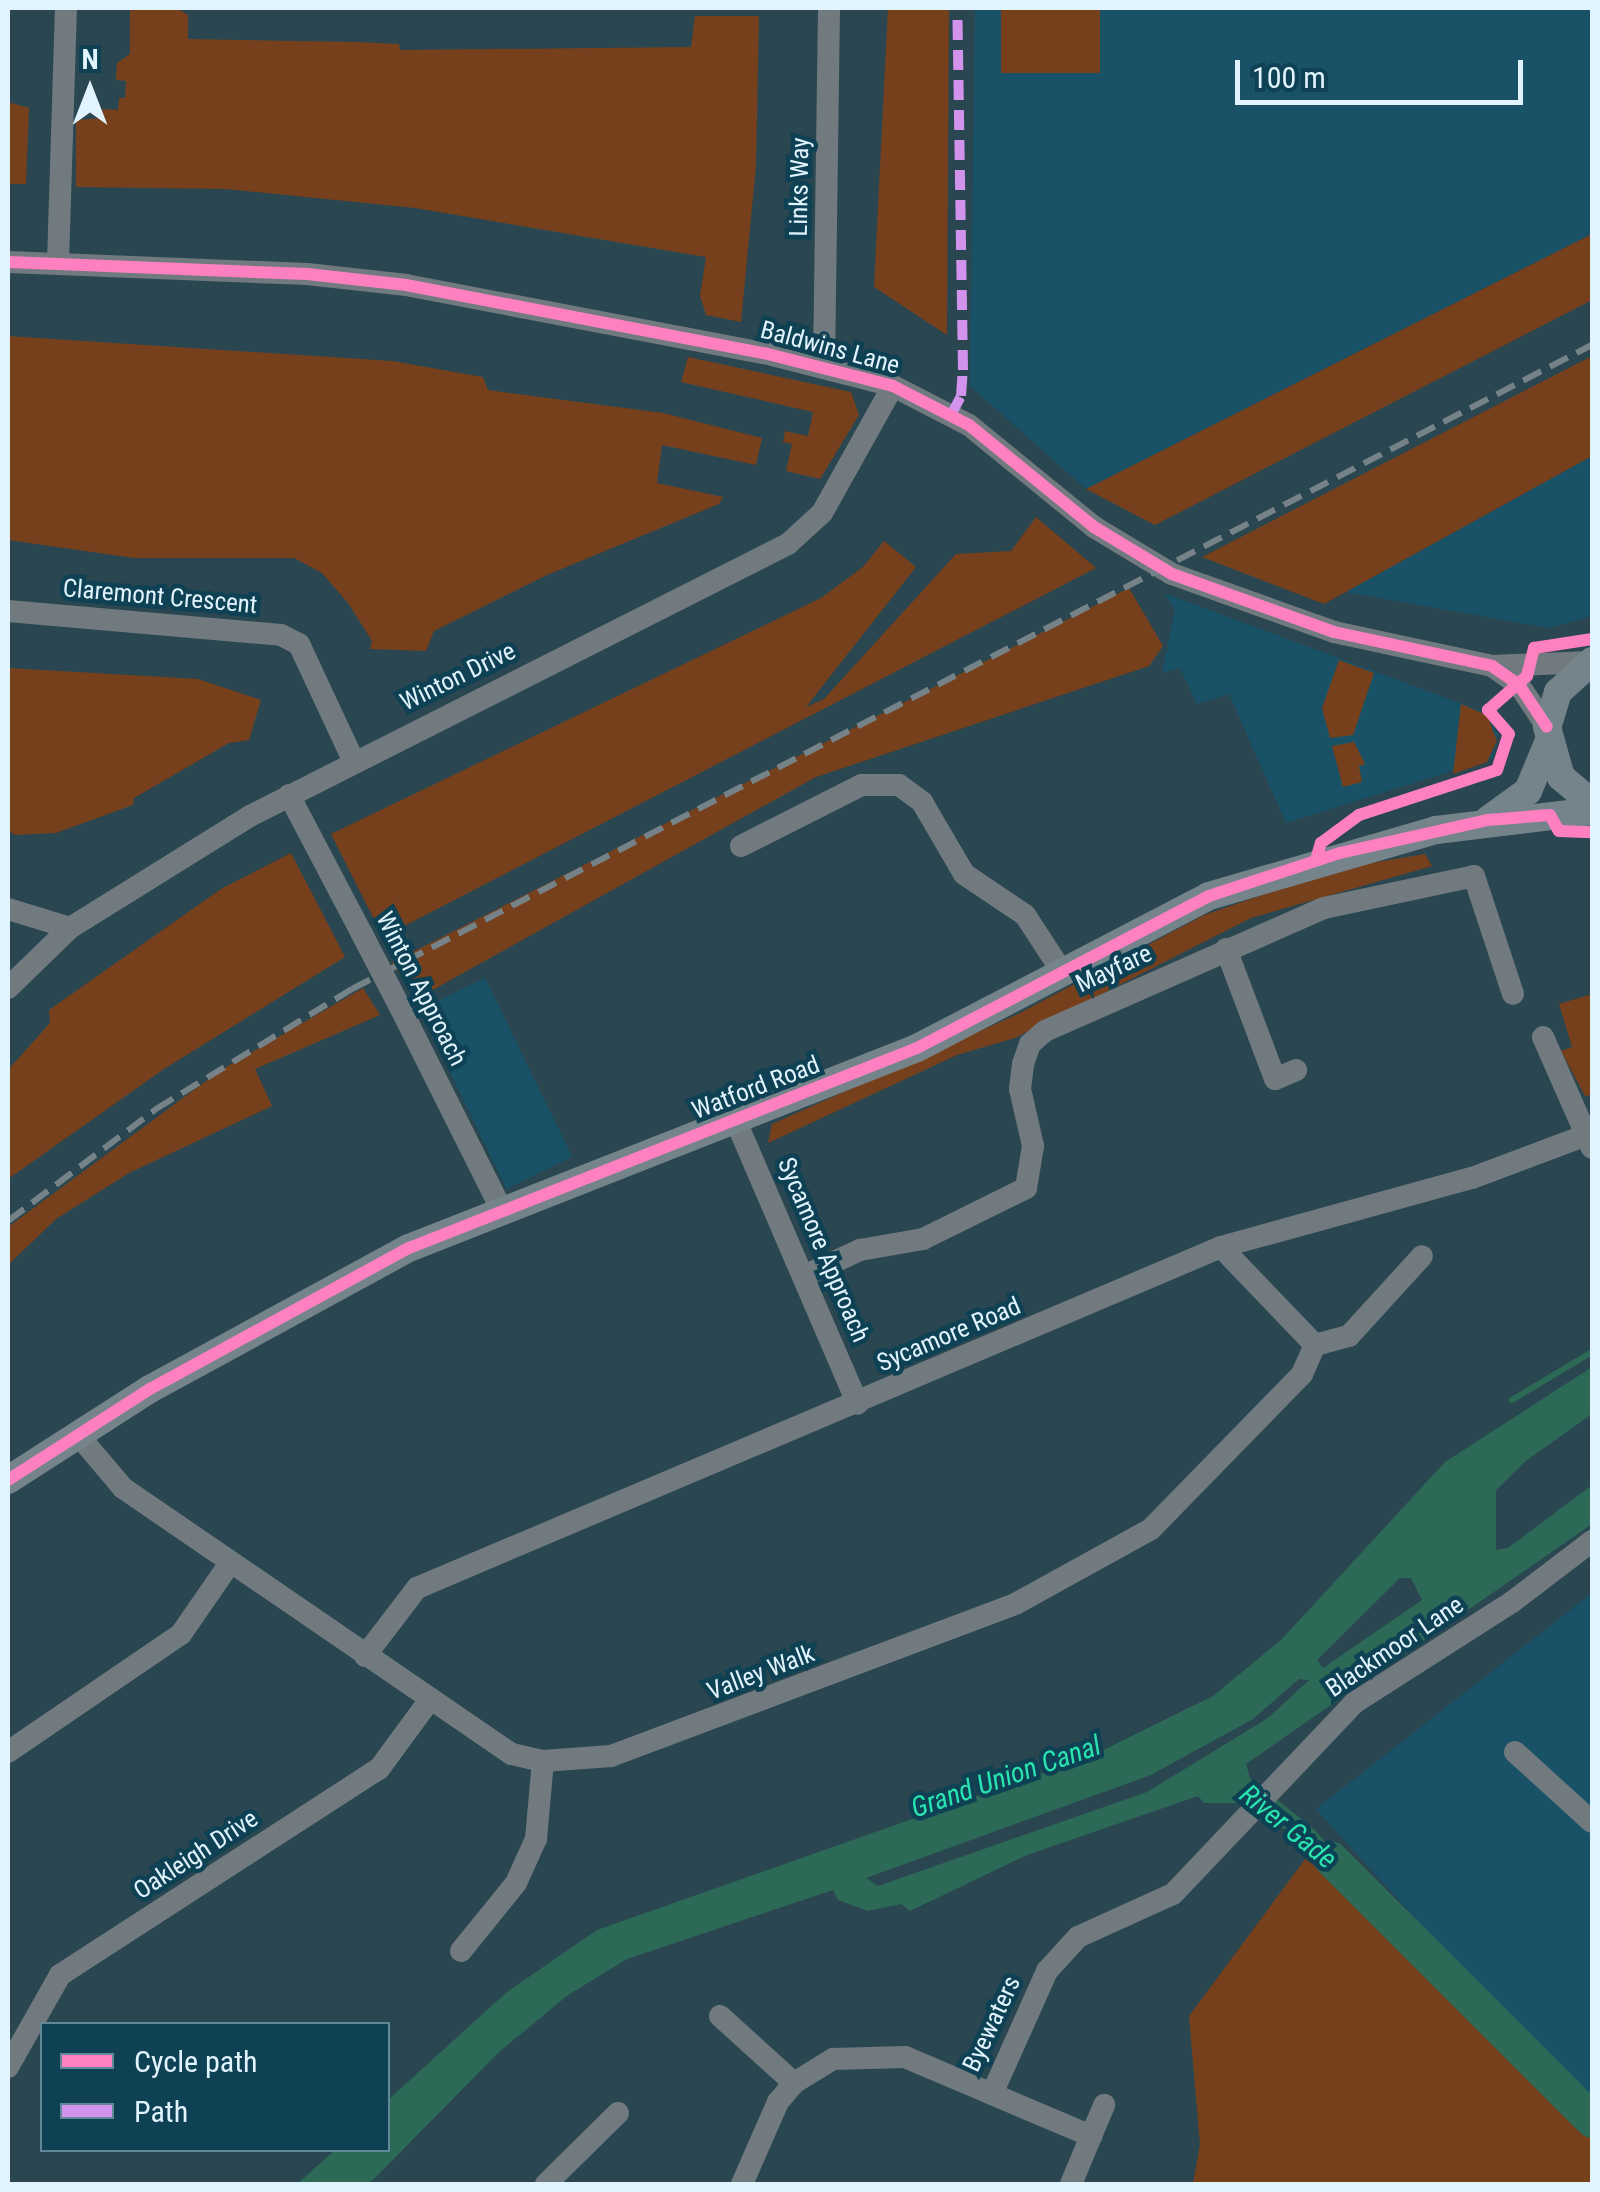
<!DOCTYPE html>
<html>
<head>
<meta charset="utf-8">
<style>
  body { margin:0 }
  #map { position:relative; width:1600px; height:2192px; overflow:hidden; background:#2a4651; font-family:"Roboto Condensed",sans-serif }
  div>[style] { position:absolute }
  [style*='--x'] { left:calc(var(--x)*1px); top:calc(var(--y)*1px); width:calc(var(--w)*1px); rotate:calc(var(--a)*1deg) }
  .built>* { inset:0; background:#195167; transform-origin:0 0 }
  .green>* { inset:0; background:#77401c; transform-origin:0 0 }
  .water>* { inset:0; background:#2c6a57 }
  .stream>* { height:6px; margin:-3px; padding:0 3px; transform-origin:3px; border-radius:3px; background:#2c6a57 }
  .river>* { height:35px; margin:-17.5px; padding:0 17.5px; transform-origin:17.5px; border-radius:17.5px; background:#2c6a57 }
  .minor>* { height:22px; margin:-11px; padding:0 11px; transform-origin:11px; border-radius:11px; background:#717b7f }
  .major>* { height:28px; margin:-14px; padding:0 14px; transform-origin:14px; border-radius:14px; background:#75848b }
  .rail>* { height:6px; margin-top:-3px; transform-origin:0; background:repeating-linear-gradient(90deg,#758288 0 20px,transparent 0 30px) }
  .minor-bridge>* { height:22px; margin:-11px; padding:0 11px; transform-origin:11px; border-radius:11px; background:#717b7f }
  .quiet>* { height:10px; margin-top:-5px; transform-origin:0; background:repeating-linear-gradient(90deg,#d193ec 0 20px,transparent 0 30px) }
  .cycleway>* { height:12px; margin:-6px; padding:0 6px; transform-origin:6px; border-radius:6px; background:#ff80c0 }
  span { translate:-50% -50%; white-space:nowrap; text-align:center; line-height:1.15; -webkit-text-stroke:9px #0e4154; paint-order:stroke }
  .street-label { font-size:25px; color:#e1f4fe }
  .water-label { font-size:28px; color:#29e3b0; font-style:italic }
  .frame { position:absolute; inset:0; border:10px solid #e1f4fe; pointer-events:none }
  .legend { position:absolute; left:40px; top:2022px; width:350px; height:130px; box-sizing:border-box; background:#0e4154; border:2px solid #628998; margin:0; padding:12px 18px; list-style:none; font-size:30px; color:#e1f4fe }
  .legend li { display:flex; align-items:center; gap:20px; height:50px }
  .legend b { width:50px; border:2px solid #628998 }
  .north { position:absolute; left:40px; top:40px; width:100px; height:100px; -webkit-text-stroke:8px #0e4154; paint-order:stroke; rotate:0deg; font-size:28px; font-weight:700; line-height:40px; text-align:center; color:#e1f4fe }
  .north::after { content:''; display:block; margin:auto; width:35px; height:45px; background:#e1f4fe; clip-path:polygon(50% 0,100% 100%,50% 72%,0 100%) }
  .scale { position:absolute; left:1235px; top:60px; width:288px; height:45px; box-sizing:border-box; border:5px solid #e1f4fe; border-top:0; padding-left:12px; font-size:30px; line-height:35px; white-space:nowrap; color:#e1f4fe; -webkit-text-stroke:8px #0e4154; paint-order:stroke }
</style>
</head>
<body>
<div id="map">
  <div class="built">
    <i style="clip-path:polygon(975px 8px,1592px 8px,1592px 234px,1086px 489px,970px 386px)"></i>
    <i style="clip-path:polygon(1592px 456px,1592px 616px,1549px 628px,1346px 592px)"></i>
    <i style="clip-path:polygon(1164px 593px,1481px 711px,1498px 733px,1493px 758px,1286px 823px,1229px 694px,1197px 704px,1180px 668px,1162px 673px,1175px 610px)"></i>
    <i style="left:485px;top:978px;width:199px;height:73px;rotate:64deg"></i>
    <i style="clip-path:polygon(1592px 1593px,1592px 2113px,1316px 1809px)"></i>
  </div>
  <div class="green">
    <i style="clip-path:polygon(130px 8px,177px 8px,188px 15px,188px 39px,357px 42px,399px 44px,400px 50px,691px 47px,695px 16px,759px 16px,756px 165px,741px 322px,706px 315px,700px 296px,706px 257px,415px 208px,226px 189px,76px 187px,76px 120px,102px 118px,103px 109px,118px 110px,119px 98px,125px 98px,126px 81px,116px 80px,117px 63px,130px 54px)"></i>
    <i style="clip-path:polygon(888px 8px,949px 8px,947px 335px,874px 287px)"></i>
    <i style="left:1001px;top:8px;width:99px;height:65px"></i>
    <i style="clip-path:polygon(8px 102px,29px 108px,26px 184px,8px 184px)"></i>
    <i style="clip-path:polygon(1592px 234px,1592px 300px,1155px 525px,1086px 489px)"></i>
    <i style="clip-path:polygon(8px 336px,392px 361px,483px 377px,488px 390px,663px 413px,762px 438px,756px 465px,662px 445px,657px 483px,723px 497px,719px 504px,547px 575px,434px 631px,426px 651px,370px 649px,372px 641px,348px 603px,322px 573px,294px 558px,134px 558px,8px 540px)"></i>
    <i style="clip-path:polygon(1592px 356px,1592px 456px,1324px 604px,1202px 557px)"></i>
    <i style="clip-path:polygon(688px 357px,851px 392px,859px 415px,820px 479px,786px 471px,792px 444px,783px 442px,785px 431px,808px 436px,813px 412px,681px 382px)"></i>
    <i style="clip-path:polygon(1036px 517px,1096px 568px,383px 937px,331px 834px,821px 598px,863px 567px,884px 541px,916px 567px,806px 707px,824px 699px,956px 554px,1011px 551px)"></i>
    <i style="clip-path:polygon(1129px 588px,1163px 646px,1149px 666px,816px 777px,418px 998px,391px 963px)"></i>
    <i style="clip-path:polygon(1339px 660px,1374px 673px,1353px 735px,1330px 738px,1322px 708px)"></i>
    <i style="clip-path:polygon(8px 668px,198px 679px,261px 700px,249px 740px,229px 743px,134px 798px,133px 805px,56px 833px,15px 835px,8px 830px)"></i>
    <i style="clip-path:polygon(1461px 704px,1487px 715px,1497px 741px,1487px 762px,1453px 774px)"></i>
    <i style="clip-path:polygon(1354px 742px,1365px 764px,1359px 766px,1362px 782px,1343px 787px,1332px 746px)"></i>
    <i style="clip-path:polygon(291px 853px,345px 957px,164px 1069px,8px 1179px,8px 1070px,50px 1023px,49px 1010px,221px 889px)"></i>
    <i style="clip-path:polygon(1425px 854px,1432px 866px,1251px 918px,1015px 1038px,957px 1055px,768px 1143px,772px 1124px,1018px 1014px,1204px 915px,1341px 868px)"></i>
    <i style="clip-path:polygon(363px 988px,380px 1015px,255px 1069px,272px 1106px,129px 1173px,56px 1219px,8px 1265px,8px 1227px,221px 1070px)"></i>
    <i style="clip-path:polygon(1592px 994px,1592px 1095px,1585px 1096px,1561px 1051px,1572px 1047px,1559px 1004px)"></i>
    <i style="clip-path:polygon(1306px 1858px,1592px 2133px,1592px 2184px,1193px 2184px,1200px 2144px,1189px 2016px)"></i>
  </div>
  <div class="water">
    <i style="clip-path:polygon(evenodd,1592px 1367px,1592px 1414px,1527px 1460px,1496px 1490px,1496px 1550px,1508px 1548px,1592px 1485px,1592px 1524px,1246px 1764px,1250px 1778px,1315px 1830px,1367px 1892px,1250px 1803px,1204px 1803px,1198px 1796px,1027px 1855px,910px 1911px,901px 1904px,868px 1911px,838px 1900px,833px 1890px,627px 1959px,568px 1995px,499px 2052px,369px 2184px,297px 2184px,335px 2150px,388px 2150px,388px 2100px,507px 1992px,597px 1930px,1091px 1756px,1213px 1696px,1282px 1639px,1445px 1462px,1592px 1367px,1400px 1578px,1411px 1578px,1422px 1600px,1323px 1668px,1317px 1660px,1400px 1578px,1592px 1367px,1299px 1679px,1309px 1680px,1268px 1718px,1147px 1792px,878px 1886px,866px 1878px,1151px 1775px,1253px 1719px,1299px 1679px)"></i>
  </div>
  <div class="stream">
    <i style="--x:1512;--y:1400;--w:93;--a:-31"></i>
  </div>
  <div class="river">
    <i style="--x:1331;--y:1859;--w:369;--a:45"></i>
  </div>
  <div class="minor">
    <i style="--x:8;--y:262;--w:299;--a:2.3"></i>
    <i style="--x:307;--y:274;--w:100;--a:6.3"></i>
    <i style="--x:406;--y:285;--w:364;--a:10.8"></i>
    <i style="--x:764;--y:353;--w:133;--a:14.3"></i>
    <i style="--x:893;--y:386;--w:85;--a:27.2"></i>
    <i style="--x:969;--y:425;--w:161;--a:39.2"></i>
    <i style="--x:1094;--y:527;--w:91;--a:31.1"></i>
    <i style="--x:1172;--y:574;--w:172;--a:19.7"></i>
    <i style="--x:1334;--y:632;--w:162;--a:12.1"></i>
    <i style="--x:1492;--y:666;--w:33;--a:35"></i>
    <i style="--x:1519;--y:685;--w:50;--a:56.3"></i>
    <i style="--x:58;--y:262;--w:254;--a:-88.2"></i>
    <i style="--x:824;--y:366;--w:358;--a:-89.2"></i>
    <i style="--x:8;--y:611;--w:274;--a:5"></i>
    <i style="--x:281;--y:635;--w:20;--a:27"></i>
    <i style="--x:299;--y:644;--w:128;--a:65"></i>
    <i style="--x:1492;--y:666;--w:97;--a:-2.4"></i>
    <i style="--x:289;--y:795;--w:157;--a:62.3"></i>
    <i style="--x:741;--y:846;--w:136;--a:-26.8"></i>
    <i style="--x:862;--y:785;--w:37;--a:0"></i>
    <i style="--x:899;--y:785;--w:29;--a:36"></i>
    <i style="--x:922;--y:802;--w:83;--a:59.7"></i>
    <i style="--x:964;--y:874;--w:73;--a:33.9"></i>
    <i style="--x:1025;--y:915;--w:69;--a:56.8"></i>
    <i style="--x:8;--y:909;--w:65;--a:17"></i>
    <i style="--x:1226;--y:949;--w:139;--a:69.3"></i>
    <i style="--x:1275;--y:1079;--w:23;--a:-23"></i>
    <i style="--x:8;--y:988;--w:86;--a:-44.1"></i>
    <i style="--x:70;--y:928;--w:212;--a:-31.9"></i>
    <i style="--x:250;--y:816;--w:603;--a:-26.82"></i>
    <i style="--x:788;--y:544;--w:46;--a:-42.4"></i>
    <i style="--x:822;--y:513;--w:145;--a:-60.8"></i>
    <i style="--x:406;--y:1019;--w:212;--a:63.4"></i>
    <i style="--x:1543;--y:1037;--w:121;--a:66.2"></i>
    <i style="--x:735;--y:1119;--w:310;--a:66.7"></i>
    <i style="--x:1221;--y:1247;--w:136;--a:46.2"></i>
    <i style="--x:806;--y:1275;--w:60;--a:-24.8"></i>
    <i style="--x:860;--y:1250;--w:64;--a:-9.9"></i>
    <i style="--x:923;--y:1239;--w:115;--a:-26.3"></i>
    <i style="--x:1026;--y:1188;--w:43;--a:-80.5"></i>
    <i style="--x:1033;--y:1146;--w:58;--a:-102.8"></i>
    <i style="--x:1020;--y:1089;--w:25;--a:-83"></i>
    <i style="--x:1023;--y:1064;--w:21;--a:-71"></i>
    <i style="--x:1030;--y:1044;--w:20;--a:-41"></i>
    <i style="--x:1045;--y:1031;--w:305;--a:-23.8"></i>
    <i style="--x:1324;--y:908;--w:153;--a:-12"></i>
    <i style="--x:1474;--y:876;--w:124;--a:71.7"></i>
    <i style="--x:79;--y:1436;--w:68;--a:49.8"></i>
    <i style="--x:123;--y:1488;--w:471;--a:34.4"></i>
    <i style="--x:512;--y:1754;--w:32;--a:13"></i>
    <i style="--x:543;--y:1761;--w:68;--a:-4.2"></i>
    <i style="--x:611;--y:1756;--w:434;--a:-20.6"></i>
    <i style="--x:1017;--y:1603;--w:153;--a:-28.9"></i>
    <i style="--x:1151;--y:1529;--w:216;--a:-45.7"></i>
    <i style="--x:1302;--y:1374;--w:32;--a:-66"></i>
    <i style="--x:1315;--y:1345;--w:35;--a:-15"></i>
    <i style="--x:1349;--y:1336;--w:108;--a:-47.6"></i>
    <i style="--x:365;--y:1656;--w:86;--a:-52.6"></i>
    <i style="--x:417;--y:1588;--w:873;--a:-22.98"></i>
    <i style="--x:1221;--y:1247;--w:260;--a:-15.4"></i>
    <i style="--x:1472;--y:1178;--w:128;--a:-20.6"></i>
    <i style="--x:8;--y:1752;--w:209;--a:-34.3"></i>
    <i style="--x:181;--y:1634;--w:86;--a:-55.4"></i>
    <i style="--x:1515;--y:1752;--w:104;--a:42.3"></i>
    <i style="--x:461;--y:1951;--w:87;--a:-51"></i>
    <i style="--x:516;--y:1883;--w:48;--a:-65.6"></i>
    <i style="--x:536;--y:1839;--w:78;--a:-84.9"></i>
    <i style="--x:720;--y:2016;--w:100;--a:42.2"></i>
    <i style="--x:8;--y:2067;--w:106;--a:-60.5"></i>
    <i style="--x:60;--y:1975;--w:380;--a:-32.9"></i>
    <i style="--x:379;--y:1769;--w:84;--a:-53.7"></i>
    <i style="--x:992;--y:2094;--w:108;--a:23"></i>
    <i style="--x:1091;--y:2136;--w:52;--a:112.6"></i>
    <i style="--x:1091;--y:2136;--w:34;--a:-67"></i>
    <i style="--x:546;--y:2184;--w:101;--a:-44.6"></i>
    <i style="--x:742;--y:2184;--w:90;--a:-66.3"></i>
    <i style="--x:778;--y:2102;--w:25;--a:-50"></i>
    <i style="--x:794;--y:2083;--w:46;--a:-31.6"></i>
    <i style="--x:833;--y:2059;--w:72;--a:-1.6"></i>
    <i style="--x:905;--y:2057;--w:95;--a:23"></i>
    <i style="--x:992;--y:2094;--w:135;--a:-65.9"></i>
    <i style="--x:1047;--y:1971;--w:46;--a:-47.6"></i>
    <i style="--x:1078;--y:1937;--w:104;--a:-24.4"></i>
    <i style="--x:1173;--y:1894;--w:263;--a:-46.5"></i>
    <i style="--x:1354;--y:1703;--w:188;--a:-32.6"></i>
    <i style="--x:1512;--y:1602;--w:101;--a:-37.3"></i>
  </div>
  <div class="major">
    <i style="--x:1592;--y:661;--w:46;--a:137.6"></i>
    <i style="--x:1558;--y:692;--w:37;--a:107"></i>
    <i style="--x:1547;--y:727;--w:52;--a:74.4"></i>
    <i style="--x:1561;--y:777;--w:40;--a:40"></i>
    <i style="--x:1489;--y:819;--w:48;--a:-35.7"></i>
    <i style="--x:1528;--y:791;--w:52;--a:-67.4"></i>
    <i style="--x:8;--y:1480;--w:169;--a:-32.7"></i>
    <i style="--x:150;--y:1389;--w:295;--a:-28.6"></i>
    <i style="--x:409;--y:1248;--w:546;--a:-21.49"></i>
    <i style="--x:917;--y:1048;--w:329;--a:-27.5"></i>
    <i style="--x:1209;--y:896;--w:236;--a:-16.2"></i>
    <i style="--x:1436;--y:830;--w:157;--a:-6.9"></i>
  </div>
  <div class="rail">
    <i style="--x:8;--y:1221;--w:186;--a:-37.1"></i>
    <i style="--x:156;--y:1109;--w:230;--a:-31.5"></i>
    <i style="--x:352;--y:989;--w:1397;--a:-27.45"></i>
  </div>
  <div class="minor-bridge">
    <i style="--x:362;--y:934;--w:96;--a:62.6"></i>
  </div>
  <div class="quiet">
    <i style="--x:951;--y:415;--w:21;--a:-62"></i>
    <i style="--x:961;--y:396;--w:26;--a:-86"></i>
    <i style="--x:963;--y:370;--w:362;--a:-90.9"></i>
  </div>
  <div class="cycleway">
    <i style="--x:8;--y:262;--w:299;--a:2.3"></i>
    <i style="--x:307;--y:274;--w:100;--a:6.3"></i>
    <i style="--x:406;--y:285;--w:364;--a:10.8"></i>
    <i style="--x:764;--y:353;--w:133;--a:14.3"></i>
    <i style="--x:893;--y:386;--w:85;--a:27.2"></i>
    <i style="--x:969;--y:425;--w:161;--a:39.2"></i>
    <i style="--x:1094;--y:527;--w:91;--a:31.1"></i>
    <i style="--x:1172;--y:574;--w:172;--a:19.7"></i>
    <i style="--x:1334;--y:632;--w:162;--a:12.1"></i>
    <i style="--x:1492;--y:666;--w:33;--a:35"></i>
    <i style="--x:1519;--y:685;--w:50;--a:56.3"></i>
    <i style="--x:1316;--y:860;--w:18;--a:-74"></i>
    <i style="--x:1321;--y:843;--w:47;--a:-36.4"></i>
    <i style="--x:1359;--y:815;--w:145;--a:-18.1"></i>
    <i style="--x:1497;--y:770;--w:38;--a:-72"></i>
    <i style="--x:1509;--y:734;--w:32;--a:-131"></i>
    <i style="--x:1488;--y:710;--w:52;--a:-41.1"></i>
    <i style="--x:1527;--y:676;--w:29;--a:-76"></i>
    <i style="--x:1534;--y:648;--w:59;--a:-8.8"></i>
    <i style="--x:8;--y:1480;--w:169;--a:-32.7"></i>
    <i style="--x:150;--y:1389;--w:295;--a:-28.6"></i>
    <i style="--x:409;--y:1248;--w:546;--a:-21.49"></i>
    <i style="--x:917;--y:1048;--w:329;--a:-27.5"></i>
    <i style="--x:1209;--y:896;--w:138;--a:-18.2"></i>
    <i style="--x:1340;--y:853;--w:152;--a:-12.6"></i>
    <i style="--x:1488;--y:820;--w:62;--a:-4.6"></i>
    <i style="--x:1550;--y:815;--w:18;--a:61"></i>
    <i style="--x:1559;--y:831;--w:33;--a:2"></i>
  </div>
  <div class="street-label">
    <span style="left:800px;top:187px;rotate:-89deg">Links Way</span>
    <span style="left:830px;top:348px;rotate:15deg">Baldwins Lane</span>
    <span style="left:160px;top:597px;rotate:5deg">Claremont Crescent</span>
    <span style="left:458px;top:677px;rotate:-26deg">Winton Drive</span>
    <span style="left:1114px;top:969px;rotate:-25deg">Mayfare</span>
    <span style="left:421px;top:989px;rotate:63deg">Winton Approach</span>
    <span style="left:756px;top:1088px;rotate:-21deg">Watford Road</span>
    <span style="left:823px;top:1250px;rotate:67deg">Sycamore Approach</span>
    <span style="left:949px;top:1335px;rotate:-23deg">Sycamore Road</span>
    <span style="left:1395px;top:1647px;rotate:-34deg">Blackmoor Lane</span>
    <span style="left:761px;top:1673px;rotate:-21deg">Valley Walk</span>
    <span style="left:196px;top:1855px;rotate:-33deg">Oakleigh Drive</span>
    <span style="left:992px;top:2024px;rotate:-65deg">Byewaters</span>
  </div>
  <div class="water-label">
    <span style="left:1006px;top:1777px;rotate:-19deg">Grand Union Canal</span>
    <span style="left:1288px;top:1827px;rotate:39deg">River Gade</span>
  </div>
  <div class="frame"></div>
  <ul class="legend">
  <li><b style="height:12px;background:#ff80c0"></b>Cycle path</li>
  <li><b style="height:12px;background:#d193ec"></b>Path</li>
  </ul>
  <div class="north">N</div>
  <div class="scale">100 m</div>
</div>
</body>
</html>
